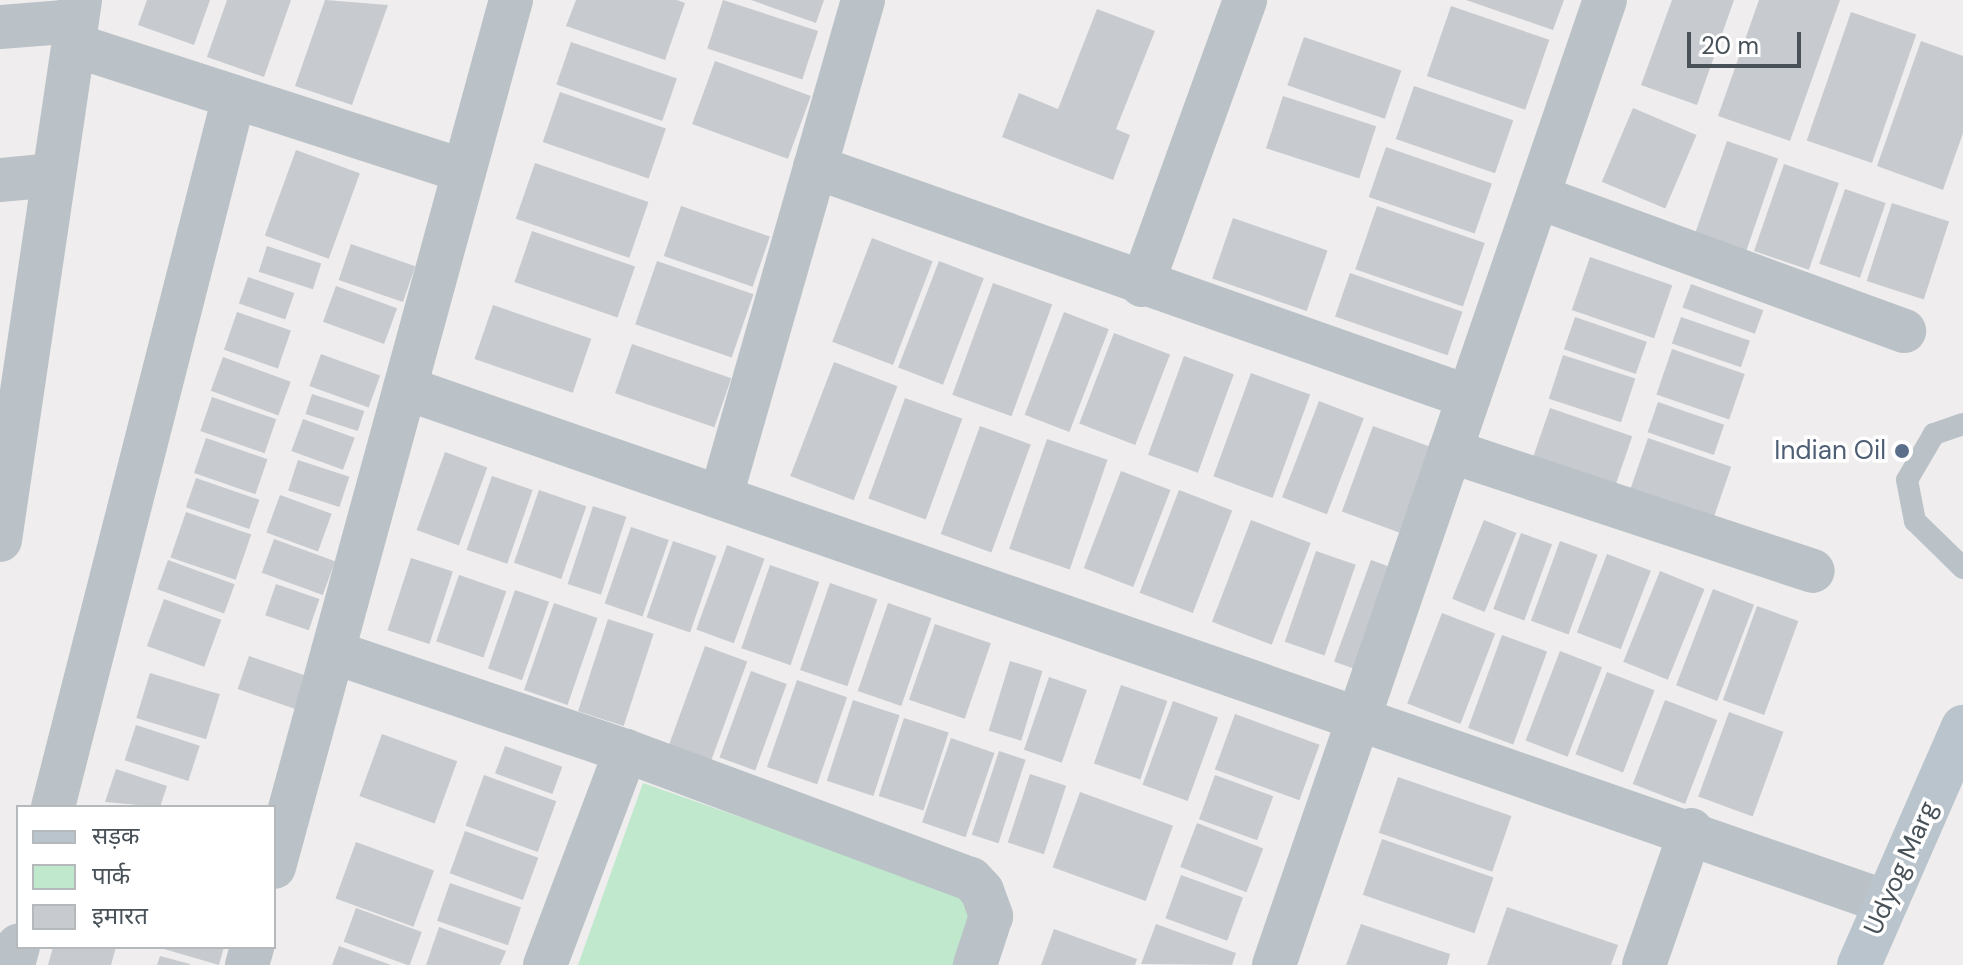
<!DOCTYPE html>
<html>
<head>
<meta charset="utf-8">
<style>
  body { margin:0 }
  #map { position:relative; width:1963px; height:965px; overflow:hidden; background:#efeded; font-family:"DM Sans","Noto Sans Devanagari",sans-serif }
  div>[style] { position:absolute }
  [style*='--x'] { left:calc(var(--x)*1px); top:calc(var(--y)*1px); width:calc(var(--w)*1px); rotate:calc(var(--a)*1deg) }
  .green>* { inset:0; background:#bfe8cd }
  .building>* { inset:0; background:#c7cacf; transform-origin:0 0 }
  .lane>* { height:22px; margin:-11px; padding:0 11px; transform-origin:11px; border-radius:11px; background:#bac2c7 }
  .street>* { height:44px; margin:-22px; padding:0 22px; transform-origin:22px; border-radius:22px; background:#bac2c7 }
  .secondary>* { height:44px; margin:-22px; padding:0 22px; transform-origin:22px; border-radius:22px; background:#bac4cc }
  .dots>* { width:22px; height:22px; translate:-50% -50%; box-sizing:border-box; border:4px solid #fff; border-radius:50% }
  span { translate:-50% -50%; white-space:nowrap; text-align:center; line-height:1.15; -webkit-text-stroke:7px #fff; paint-order:stroke }
  .service-label { font-size:26px; color:#4e5e75 }
  .right { translate:-100% -50%; text-align:right }
  .street-label { font-size:26px; color:#475157 }
  .legend { position:absolute; left:16px; top:805px; width:260px; height:144px; box-sizing:border-box; background:#fff; border:2px solid #b5b9bc; margin:0; padding:10px 14px; list-style:none; font-size:24px; color:#475157 }
  .legend li { display:flex; align-items:center; gap:16px; height:40px }
  .legend b { width:40px; border:2px solid #b5b9bc }
  .scale { position:absolute; left:1687px; top:32px; width:114px; height:36px; box-sizing:border-box; border:4px solid #475157; border-top:0; padding-left:10px; font-size:24px; line-height:28px; white-space:nowrap; color:#475157; -webkit-text-stroke:6px #fff; paint-order:stroke }
</style>
</head>
<body>
<div id="map">
  <div class="green">
    <i style="clip-path:polygon(643px 783px,982px 902px,959px 965px,578px 965px)"></i>
  </div>
  <div class="building">
    <i style="clip-path:polygon(147px 0,210px 0,194px 45px,138px 25px)"></i>
    <i style="clip-path:polygon(227px 0,291px 0,264px 77px,207px 57px)"></i>
    <i style="clip-path:polygon(325px 0,388px 5px,352px 105px,295px 86px)"></i>
    <i style="clip-path:polygon(576px 0,677px 0,685px 3px,665px 60px,566px 26px)"></i>
    <i style="left:723px;top:0;width:100px;height:51px;rotate:18deg"></i>
    <i style="clip-path:polygon(751px 0,824px 0,816px 23px)"></i>
    <i style="clip-path:polygon(1466px 0,1564px 0,1553px 30px)"></i>
    <i style="clip-path:polygon(1672px 0,1734px 0,1697px 105px,1641px 85px)"></i>
    <i style="clip-path:polygon(1759px 0,1840px 0,1790px 141px,1718px 116px)"></i>
    <i style="left:1451px;top:6px;width:104px;height:74px;rotate:19deg"></i>
    <i style="clip-path:polygon(1097px 9px,1155px 31px,1116px 129px,1130px 135px,1113px 180px,1002px 137px,1019px 93px,1058px 109px)"></i>
    <i style="left:1851px;top:12px;width:69px;height:136px;rotate:19deg"></i>
    <i style="left:1304px;top:37px;width:103px;height:51px;rotate:19deg"></i>
    <i style="clip-path:polygon(1921px 41px,1963px 56px,1963px 133px,1943px 190px,1877px 166px)"></i>
    <i style="left:571px;top:42px;width:112px;height:45px;rotate:19deg"></i>
    <i style="left:715px;top:61px;width:102px;height:67px;rotate:20deg"></i>
    <i style="left:1414px;top:86px;width:105px;height:56px;rotate:19deg"></i>
    <i style="left:560px;top:92px;width:112px;height:53px;rotate:19deg"></i>
    <i style="left:1283px;top:96px;width:98px;height:55px;rotate:18deg"></i>
    <i style="left:1633px;top:108px;width:69px;height:80px;rotate:23deg"></i>
    <i style="left:1727px;top:141px;width:54px;height:104px;rotate:19deg"></i>
    <i style="left:1386px;top:147px;width:112px;height:53px;rotate:19deg"></i>
    <i style="left:296px;top:150px;width:68px;height:91px;rotate:20deg"></i>
    <i style="left:535px;top:163px;width:120px;height:59px;rotate:19deg"></i>
    <i style="left:1784px;top:164px;width:58px;height:92px;rotate:19deg"></i>
    <i style="left:1845px;top:189px;width:43px;height:79px;rotate:19deg"></i>
    <i style="left:1892px;top:203px;width:60px;height:82px;rotate:18deg"></i>
    <i style="left:681px;top:206px;width:94px;height:53px;rotate:19deg"></i>
    <i style="left:1377px;top:206px;width:114px;height:67px;rotate:19deg"></i>
    <i style="left:1233px;top:218px;width:100px;height:64px;rotate:19deg"></i>
    <i style="left:532px;top:231px;width:109px;height:54px;rotate:19deg"></i>
    <i style="left:872px;top:238px;width:65px;height:111px;rotate:21deg"></i>
    <i style="left:351px;top:244px;width:68px;height:38px;rotate:19deg"></i>
    <i style="left:267px;top:246px;width:57px;height:27px;rotate:18deg"></i>
    <i style="left:1590px;top:257px;width:87px;height:56px;rotate:19deg"></i>
    <i style="left:657px;top:261px;width:102px;height:67px;rotate:19deg"></i>
    <i style="left:939px;top:261px;width:48px;height:114px;rotate:21deg"></i>
    <i style="left:1350px;top:273px;width:119px;height:46px;rotate:19deg"></i>
    <i style="left:248px;top:277px;width:49px;height:28px;rotate:19deg"></i>
    <i style="left:993px;top:283px;width:63px;height:119px;rotate:20deg"></i>
    <i style="left:1691px;top:284px;width:77px;height:25px;rotate:20deg"></i>
    <i style="left:336px;top:286px;width:65px;height:38px;rotate:20deg"></i>
    <i style="left:493px;top:305px;width:104px;height:57px;rotate:19deg"></i>
    <i style="left:237px;top:312px;width:57px;height:40px;rotate:19deg"></i>
    <i style="left:1064px;top:312px;width:48px;height:110px;rotate:21deg"></i>
    <i style="left:1575px;top:317px;width:76px;height:34px;rotate:19deg"></i>
    <i style="left:1681px;top:317px;width:73px;height:28px;rotate:19deg"></i>
    <i style="left:1114px;top:333px;width:60px;height:97px;rotate:21deg"></i>
    <i style="left:632px;top:344px;width:105px;height:52px;rotate:19deg"></i>
    <i style="left:1672px;top:349px;width:77px;height:48px;rotate:19deg"></i>
    <i style="left:321px;top:354px;width:63px;height:34px;rotate:20deg"></i>
    <i style="left:1563px;top:355px;width:76px;height:46px;rotate:18deg"></i>
    <i style="left:1184px;top:356px;width:53px;height:105px;rotate:20deg"></i>
    <i style="left:223px;top:357px;width:72px;height:36px;rotate:20deg"></i>
    <i style="left:834px;top:362px;width:68px;height:122px;rotate:21deg"></i>
    <i style="left:1251px;top:373px;width:63px;height:110px;rotate:20deg"></i>
    <i style="left:312px;top:394px;width:55px;height:21px;rotate:18deg"></i>
    <i style="left:212px;top:397px;width:68px;height:36px;rotate:19deg"></i>
    <i style="left:905px;top:398px;width:61px;height:107px;rotate:20deg"></i>
    <i style="left:1319px;top:401px;width:48px;height:103px;rotate:21deg"></i>
    <i style="left:1658px;top:402px;width:70px;height:32px;rotate:19deg"></i>
    <i style="left:1550px;top:408px;width:87px;height:58px;rotate:19deg"></i>
    <i style="left:303px;top:419px;width:55px;height:34px;rotate:20deg"></i>
    <i style="left:980px;top:426px;width:54px;height:115px;rotate:20deg"></i>
    <i style="left:1373px;top:426px;width:61px;height:91px;rotate:20deg"></i>
    <i style="left:206px;top:438px;width:65px;height:37px;rotate:19deg"></i>
    <i style="left:1648px;top:438px;width:88px;height:61px;rotate:19deg"></i>
    <i style="left:1047px;top:439px;width:64px;height:116px;rotate:19deg"></i>
    <i style="left:445px;top:452px;width:45px;height:83px;rotate:20deg"></i>
    <i style="left:298px;top:460px;width:54px;height:32px;rotate:18deg"></i>
    <i style="left:1121px;top:471px;width:53px;height:104px;rotate:21deg"></i>
    <i style="left:492px;top:476px;width:43px;height:78px;rotate:19deg"></i>
    <i style="left:196px;top:478px;width:67px;height:31px;rotate:19deg"></i>
    <i style="left:539px;top:490px;width:50px;height:77px;rotate:19deg"></i>
    <i style="left:1179px;top:490px;width:57px;height:110px;rotate:21deg"></i>
    <i style="left:280px;top:495px;width:55px;height:40px;rotate:20deg"></i>
    <i style="left:593px;top:506px;width:35px;height:82px;rotate:18deg"></i>
    <i style="left:186px;top:512px;width:69px;height:48px;rotate:19deg"></i>
    <i style="left:1251px;top:520px;width:64px;height:109px;rotate:21deg"></i>
    <i style="left:1484px;top:520px;width:35px;height:85px;rotate:22deg"></i>
    <i style="left:631px;top:527px;width:40px;height:81px;rotate:19deg"></i>
    <i style="left:1521px;top:533px;width:33px;height:81px;rotate:20deg"></i>
    <i style="left:274px;top:539px;width:65px;height:36px;rotate:20deg"></i>
    <i style="left:673px;top:541px;width:46px;height:81px;rotate:19deg"></i>
    <i style="left:1560px;top:541px;width:40px;height:85px;rotate:20deg"></i>
    <i style="left:727px;top:545px;width:40px;height:90px;rotate:20deg"></i>
    <i style="left:1316px;top:551px;width:42px;height:96px;rotate:19deg"></i>
    <i style="left:1607px;top:554px;width:47px;height:84px;rotate:21deg"></i>
    <i style="left:411px;top:558px;width:44px;height:76px;rotate:18deg"></i>
    <i style="left:168px;top:560px;width:71px;height:31px;rotate:20deg"></i>
    <i style="left:1371px;top:560px;width:38px;height:108px;rotate:20deg"></i>
    <i style="left:770px;top:565px;width:52px;height:88px;rotate:19deg"></i>
    <i style="left:1660px;top:571px;width:48px;height:98px;rotate:22deg"></i>
    <i style="left:459px;top:575px;width:50px;height:70px;rotate:19deg"></i>
    <i style="left:830px;top:583px;width:50px;height:92px;rotate:19deg"></i>
    <i style="left:276px;top:584px;width:46px;height:33px;rotate:19deg"></i>
    <i style="left:1713px;top:589px;width:44px;height:103px;rotate:21deg"></i>
    <i style="left:515px;top:590px;width:36px;height:83px;rotate:19deg"></i>
    <i style="left:164px;top:599px;width:61px;height:50px;rotate:20deg"></i>
    <i style="left:554px;top:603px;width:46px;height:92px;rotate:19deg"></i>
    <i style="left:888px;top:603px;width:46px;height:93px;rotate:19deg"></i>
    <i style="left:1757px;top:606px;width:44px;height:100px;rotate:20deg"></i>
    <i style="left:1442px;top:613px;width:57px;height:97px;rotate:21deg"></i>
    <i style="left:608px;top:619px;width:48px;height:97px;rotate:18deg"></i>
    <i style="left:935px;top:624px;width:59px;height:80px;rotate:19deg"></i>
    <i style="left:1502px;top:635px;width:48px;height:99px;rotate:20deg"></i>
    <i style="left:705px;top:646px;width:45px;height:106px;rotate:20deg"></i>
    <i style="left:1560px;top:651px;width:45px;height:96px;rotate:21deg"></i>
    <i style="left:249px;top:656px;width:65px;height:35px;rotate:19deg"></i>
    <i style="left:1010px;top:661px;width:34px;height:73px;rotate:17deg"></i>
    <i style="left:751px;top:671px;width:38px;height:92px;rotate:20deg"></i>
    <i style="left:1607px;top:672px;width:51px;height:88px;rotate:21deg"></i>
    <i style="left:150px;top:673px;width:73px;height:47px;rotate:17deg"></i>
    <i style="left:1049px;top:677px;width:40px;height:77px;rotate:19deg"></i>
    <i style="left:797px;top:680px;width:53px;height:92px;rotate:19deg"></i>
    <i style="left:1121px;top:685px;width:49px;height:83px;rotate:19deg"></i>
    <i style="left:853px;top:700px;width:49px;height:85px;rotate:18deg"></i>
    <i style="left:1665px;top:700px;width:56px;height:90px;rotate:21deg"></i>
    <i style="left:1173px;top:701px;width:48px;height:89px;rotate:20deg"></i>
    <i style="left:1729px;top:712px;width:58px;height:90px;rotate:20deg"></i>
    <i style="left:1235px;top:714px;width:90px;height:59px;rotate:20deg"></i>
    <i style="left:904px;top:718px;width:47px;height:82px;rotate:18deg"></i>
    <i style="left:136px;top:725px;width:67px;height:37px;rotate:18deg"></i>
    <i style="left:382px;top:734px;width:80px;height:66px;rotate:20deg"></i>
    <i style="left:951px;top:738px;width:46px;height:89px;rotate:19deg"></i>
    <i style="left:505px;top:746px;width:61px;height:29px;rotate:20deg"></i>
    <i style="left:999px;top:751px;width:28px;height:88px;rotate:18deg"></i>
    <i style="clip-path:polygon(116px 769px,167px 786px,160px 807px,105px 802px)"></i>
    <i style="left:1030px;top:774px;width:38px;height:72px;rotate:18deg"></i>
    <i style="left:484px;top:775px;width:77px;height:54px;rotate:20deg"></i>
    <i style="left:1215px;top:775px;width:62px;height:47px;rotate:20deg"></i>
    <i style="left:1398px;top:777px;width:120px;height:59px;rotate:19deg"></i>
    <i style="left:1080px;top:792px;width:99px;height:80px;rotate:20deg"></i>
    <i style="left:1197px;top:823px;width:71px;height:47px;rotate:21deg"></i>
    <i style="left:465px;top:831px;width:78px;height:45px;rotate:20deg"></i>
    <i style="left:1382px;top:839px;width:118px;height:59px;rotate:19deg"></i>
    <i style="left:356px;top:842px;width:83px;height:60px;rotate:20deg"></i>
    <i style="left:1181px;top:875px;width:66px;height:46px;rotate:20deg"></i>
    <i style="left:450px;top:883px;width:75px;height:40px;rotate:19deg"></i>
    <i style="clip-path:polygon(1507px 907px,1618px 945px,1611px 965px,1487px 965px)"></i>
    <i style="left:356px;top:908px;width:70px;height:36px;rotate:20deg"></i>
    <i style="clip-path:polygon(1156px 924px,1236px 953px,1232px 965px,1141px 964px)"></i>
    <i style="clip-path:polygon(1361px 924px,1450px 954px,1447px 965px,1346px 965px)"></i>
    <i style="clip-path:polygon(439px 927px,506px 951px,500px 965px,426px 965px)"></i>
    <i style="clip-path:polygon(1054px 929px,1137px 959px,1135px 965px,1041px 965px)"></i>
    <i style="clip-path:polygon(339px 946px,391px 965px,332px 965px)"></i>
    <i style="clip-path:polygon(53px 947px,116px 947px,111px 965px,48px 965px)"></i>
    <i style="clip-path:polygon(157px 947px,224px 947px,219px 965px)"></i>
    <i style="clip-path:polygon(160px 956px,190px 964px,190px 965px,157px 965px)"></i>
  </div>
  <div class="lane">
    <i style="--x:1963;--y:424;--w:31;--a:161"></i>
    <i style="--x:1934;--y:434;--w:53;--a:120.4"></i>
    <i style="--x:1907;--y:480;--w:42;--a:79"></i>
    <i style="--x:1915;--y:521;--w:67;--a:44.4"></i>
  </div>
  <div class="street">
    <i style="--x:0;--y:27;--w:77;--a:-4.5"></i>
    <i style="--x:74;--y:45;--w:410;--a:17.9"></i>
    <i style="--x:815;--y:167;--w:693;--a:19.38"></i>
    <i style="--x:0;--y:180;--w:54;--a:-5.3"></i>
    <i style="--x:1538;--y:197;--w:390;--a:20.1"></i>
    <i style="--x:1142;--y:285;--w:303;--a:-70.1"></i>
    <i style="--x:405;--y:388;--w:1568;--a:19.14"></i>
    <i style="--x:1450;--y:451;--w:382;--a:18.3"></i>
    <i style="--x:721;--y:496;--w:516;--a:-74.02"></i>
    <i style="--x:0;--y:540;--w:546;--a:-81.57"></i>
    <i style="--x:333;--y:652;--w:309;--a:18.7"></i>
    <i style="--x:626;--y:751;--w:368;--a:20.4"></i>
    <i style="--x:971;--y:879;--w:16;--a:47"></i>
    <i style="--x:982;--y:891;--w:27;--a:70"></i>
    <i style="--x:991;--y:916;--w:52;--a:108.1"></i>
    <i style="--x:53;--y:807;--w:733;--a:-75.7"></i>
    <i style="--x:274;--y:867;--w:899;--a:-74.71"></i>
    <i style="--x:13;--y:965;--w:20;--a:-75"></i>
    <i style="--x:247;--y:965;--w:19;--a:-74"></i>
    <i style="--x:545;--y:965;--w:229;--a:-69.3"></i>
    <i style="--x:1274;--y:965;--w:1020;--a:-71.07"></i>
    <i style="--x:1644;--y:965;--w:143;--a:-70.8"></i>
  </div>
  <div class="secondary">
    <i style="--x:1859;--y:965;--w:260;--a:-66.4"></i>
  </div>
  <div class="dots">
    <i style="left:1902px;top:451px;background:#5c6f8a"></i>
  </div>
  <div class="service-label">
    <span class="right" style="left:1886px;top:451px">Indian Oil</span>
  </div>
  <div class="street-label">
    <span style="left:1901px;top:868px;rotate:-66deg">Udyog Marg</span>
  </div>
  <ul class="legend">
  <li><b style="height:10px;background:#bac4cc"></b>सड़क</li>
  <li><b style="height:22px;background:#bfe8cd"></b>पार्क</li>
  <li><b style="height:22px;background:#c7cacf"></b>इमारत</li>
  </ul>
  <div class="scale">20 m</div>
</div>
</body>
</html>
